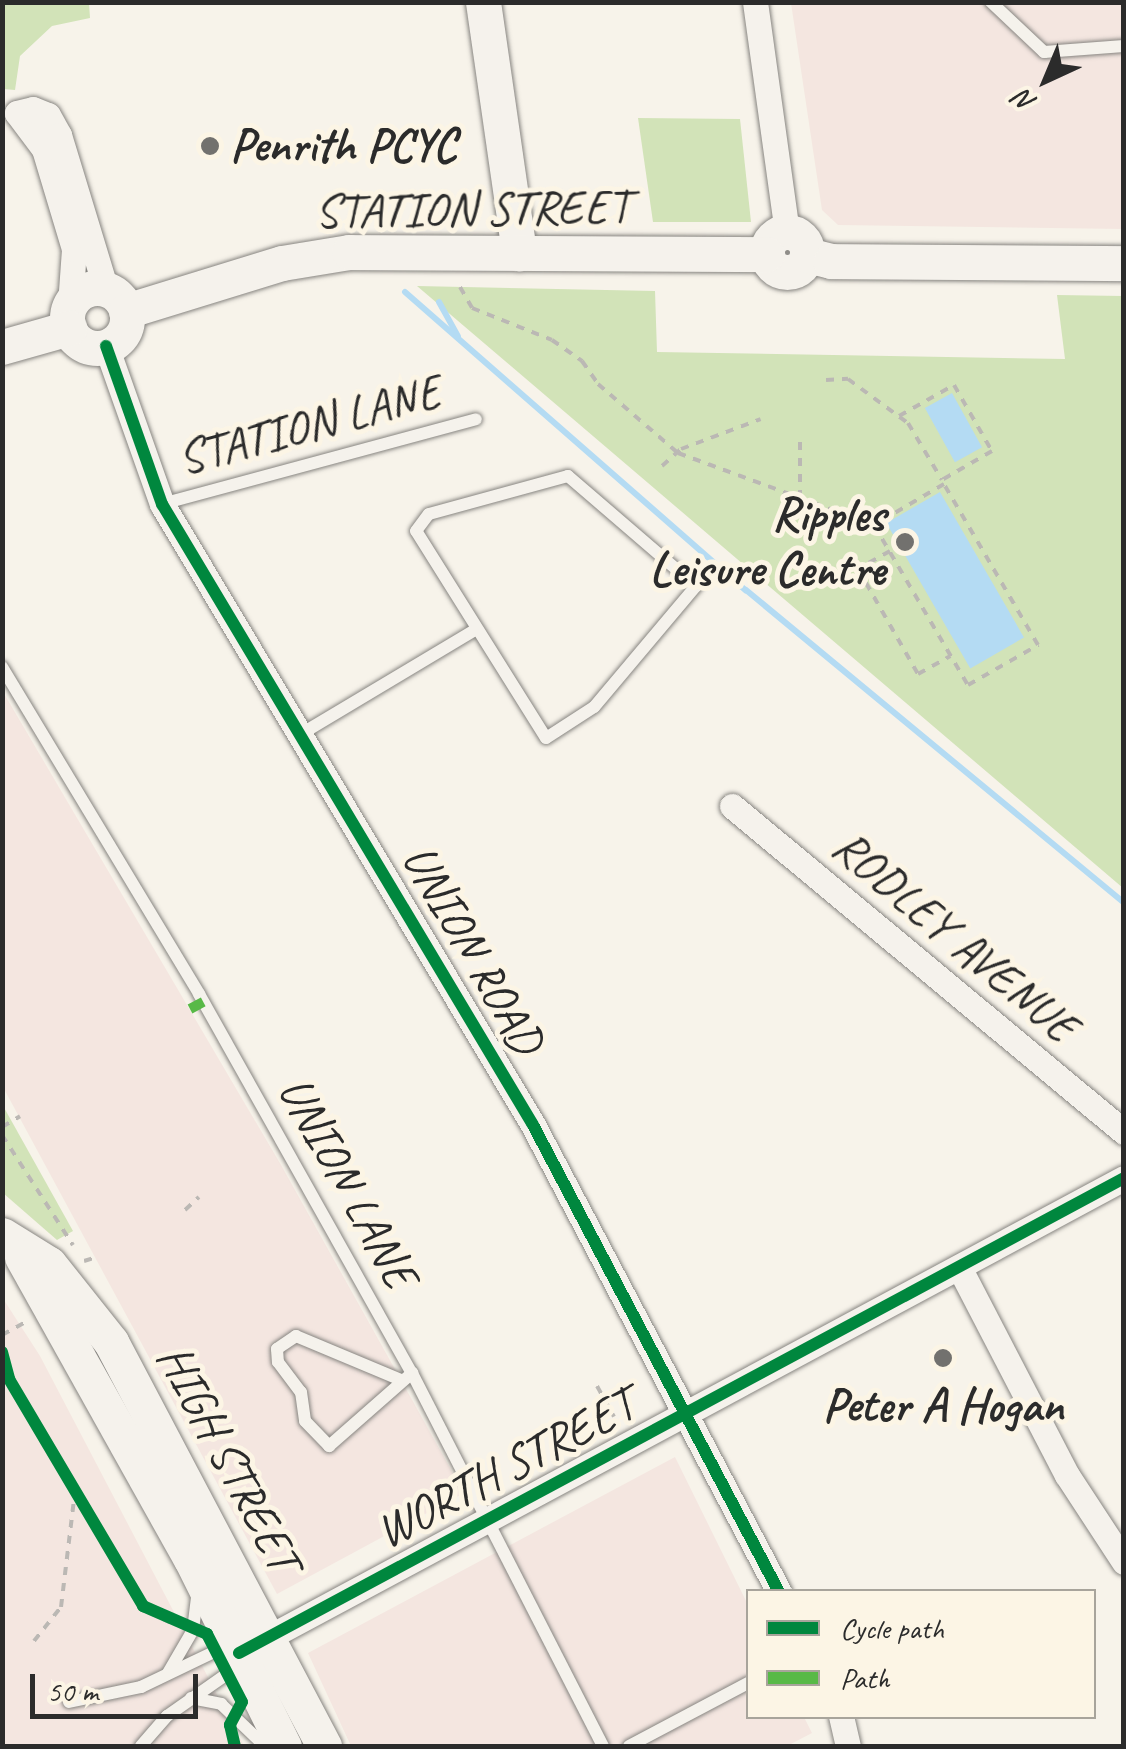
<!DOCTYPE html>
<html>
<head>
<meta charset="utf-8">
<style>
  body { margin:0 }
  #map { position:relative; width:1126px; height:1749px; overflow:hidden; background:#f7f3ea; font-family:Caveat,sans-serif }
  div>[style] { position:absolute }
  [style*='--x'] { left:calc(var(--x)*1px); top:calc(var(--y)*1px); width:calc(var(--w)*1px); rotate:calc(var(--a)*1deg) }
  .built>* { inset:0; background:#f4e6e0 }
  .green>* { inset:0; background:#d2e3b8 }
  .water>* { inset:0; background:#b4dbf3; transform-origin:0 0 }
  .stream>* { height:6px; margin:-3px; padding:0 3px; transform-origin:3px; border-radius:3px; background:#b4dbf3 }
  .path>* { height:4px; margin-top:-2px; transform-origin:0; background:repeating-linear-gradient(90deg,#bbb8b4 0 8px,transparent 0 16px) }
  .roads { filter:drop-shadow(0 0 2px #878581) drop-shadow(0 0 2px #878581) }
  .lane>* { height:12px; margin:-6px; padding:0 6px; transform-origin:6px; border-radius:6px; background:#f5f2ec }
  .street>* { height:25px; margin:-12.5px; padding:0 12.5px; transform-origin:12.5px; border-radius:12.5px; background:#f5f2ec }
  .secondary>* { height:35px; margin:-17.5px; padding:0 17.5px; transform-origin:17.5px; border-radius:17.5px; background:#f5f2ec }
  .secondary>.ring { margin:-17.5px; padding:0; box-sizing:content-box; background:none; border:35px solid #f5f2ec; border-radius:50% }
  .quiet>* { height:10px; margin-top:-5px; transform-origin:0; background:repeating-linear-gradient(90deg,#58b947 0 20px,transparent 0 30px) }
  .cycleway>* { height:12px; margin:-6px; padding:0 6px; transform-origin:6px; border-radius:6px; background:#00873e }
  .dots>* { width:28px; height:28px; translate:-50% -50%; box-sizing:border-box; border:5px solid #fcf5e5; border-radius:50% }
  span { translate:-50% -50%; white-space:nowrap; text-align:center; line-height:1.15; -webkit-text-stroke:10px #fcf5e5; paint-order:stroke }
  .poi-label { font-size:48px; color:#2b2b2b; font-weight:700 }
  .left { translate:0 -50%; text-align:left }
  .right { translate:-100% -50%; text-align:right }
  .street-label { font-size:48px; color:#2b2b2b }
  .frame { position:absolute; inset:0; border:5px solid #2b2b2b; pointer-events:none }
  .legend { position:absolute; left:746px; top:1589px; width:350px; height:130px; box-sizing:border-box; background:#fcf5e5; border:2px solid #a8a49b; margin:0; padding:12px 18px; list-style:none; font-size:30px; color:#2b2b2b }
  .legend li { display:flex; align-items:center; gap:20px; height:50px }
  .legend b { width:50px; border:2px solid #a8a49b }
  .north { position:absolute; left:996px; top:30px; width:100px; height:100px; -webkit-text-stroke:8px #fcf5e5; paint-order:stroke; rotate:224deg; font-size:28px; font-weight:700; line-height:40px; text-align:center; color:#2b2b2b }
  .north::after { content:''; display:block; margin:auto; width:35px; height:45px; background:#2b2b2b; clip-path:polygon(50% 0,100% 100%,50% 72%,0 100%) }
  .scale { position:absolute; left:30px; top:1674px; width:168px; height:45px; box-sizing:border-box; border:5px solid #2b2b2b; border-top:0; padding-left:12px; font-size:30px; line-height:35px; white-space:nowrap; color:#2b2b2b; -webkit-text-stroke:8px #fcf5e5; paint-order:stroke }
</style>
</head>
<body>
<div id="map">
  <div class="built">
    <i style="clip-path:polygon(791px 3px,1123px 3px,1123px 229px,838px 225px,822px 210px)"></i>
    <i style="clip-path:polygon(3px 692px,281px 1165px,464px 1493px,277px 1594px,3px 1087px)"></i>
    <i style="clip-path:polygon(2px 1297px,40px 1356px,244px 1746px,3px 1746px)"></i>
    <i style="clip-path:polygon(675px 1457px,748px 1605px,748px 1716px,804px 1717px,812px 1733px,787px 1746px,351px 1746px,308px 1653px)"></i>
  </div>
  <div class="green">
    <i style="clip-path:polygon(3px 2px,89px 3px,90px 18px,52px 26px,20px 56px,15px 90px,3px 89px)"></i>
    <i style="clip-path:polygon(638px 118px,740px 119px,751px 222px,653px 222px)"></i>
    <i style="clip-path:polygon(417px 286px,655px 291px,657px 352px,1065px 359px,1057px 295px,1123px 296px,1123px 888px)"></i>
    <i style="clip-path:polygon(2px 1104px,73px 1231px,57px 1240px,3px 1193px)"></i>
  </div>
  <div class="water">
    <i style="left:952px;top:393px;width:62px;height:31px;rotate:61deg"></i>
    <i style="left:940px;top:492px;width:168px;height:62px;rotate:60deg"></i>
  </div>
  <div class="stream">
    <i style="--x:405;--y:292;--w:453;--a:41.2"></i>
    <i style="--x:746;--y:590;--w:491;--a:39.6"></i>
    <i style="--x:439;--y:302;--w:39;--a:61"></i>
  </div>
  <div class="path">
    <i style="--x:460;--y:287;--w:24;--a:60"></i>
    <i style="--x:472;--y:308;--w:86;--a:21.8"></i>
    <i style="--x:552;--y:340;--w:37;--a:35"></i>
    <i style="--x:582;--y:361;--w:28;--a:55"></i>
    <i style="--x:598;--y:384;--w:106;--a:40.8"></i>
    <i style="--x:678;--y:453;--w:209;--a:20.2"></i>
    <i style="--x:874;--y:525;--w:186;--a:59.6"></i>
    <i style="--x:968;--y:685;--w:81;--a:-29.7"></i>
    <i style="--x:1038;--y:645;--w:186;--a:-120.3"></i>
    <i style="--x:944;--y:484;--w:81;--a:149.6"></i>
    <i style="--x:826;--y:380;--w:22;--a:-3"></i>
    <i style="--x:848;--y:379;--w:74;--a:36.3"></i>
    <i style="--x:908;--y:423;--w:66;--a:59.2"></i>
    <i style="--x:899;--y:416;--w:63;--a:-29.4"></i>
    <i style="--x:954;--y:385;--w:76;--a:60.1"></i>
    <i style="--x:992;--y:451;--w:58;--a:149.9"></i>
    <i style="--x:662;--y:466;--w:25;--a:-42"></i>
    <i style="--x:681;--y:449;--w:85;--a:-20.6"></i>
    <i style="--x:800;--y:498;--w:64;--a:-90"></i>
    <i style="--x:890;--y:551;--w:37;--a:151"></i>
    <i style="--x:858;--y:569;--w:121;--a:60.3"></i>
    <i style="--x:918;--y:674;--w:37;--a:-29"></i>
    <i style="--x:2;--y:1127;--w:21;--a:-31"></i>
    <i style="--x:2;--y:1135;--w:131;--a:57.2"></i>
    <i style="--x:185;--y:1210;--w:19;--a:-43"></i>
    <i style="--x:84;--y:1261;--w:14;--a:-17"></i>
    <i style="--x:2;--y:1335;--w:26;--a:-29"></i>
    <i style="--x:2;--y:1352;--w:28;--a:75"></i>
    <i style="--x:9;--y:1379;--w:246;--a:59.7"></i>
    <i style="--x:133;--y:1591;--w:26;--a:54"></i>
    <i style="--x:148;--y:1612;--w:31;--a:25"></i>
    <i style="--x:597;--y:1386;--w:35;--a:61"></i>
    <i style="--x:34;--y:1641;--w:43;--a:-51.5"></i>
    <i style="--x:61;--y:1607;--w:116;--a:-83.1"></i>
  </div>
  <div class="roads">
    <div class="lane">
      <i style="--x:991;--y:2;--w:73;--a:43.3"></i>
      <i style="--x:1044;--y:52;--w:80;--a:-4.3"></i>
      <i style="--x:568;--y:476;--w:169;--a:40.7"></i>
      <i style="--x:696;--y:586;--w:158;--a:130.1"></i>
      <i style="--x:594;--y:707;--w:57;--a:147.1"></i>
      <i style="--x:546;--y:738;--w:244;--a:-122.1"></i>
      <i style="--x:416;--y:531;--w:21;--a:-53"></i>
      <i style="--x:429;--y:514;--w:144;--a:-15.3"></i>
      <i style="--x:162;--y:504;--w:325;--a:-15.1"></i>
      <i style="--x:2;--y:667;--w:382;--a:58.9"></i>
      <i style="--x:199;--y:994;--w:435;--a:60.7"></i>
      <i style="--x:412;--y:1373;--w:419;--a:62.9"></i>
      <i style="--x:301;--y:734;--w:200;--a:-30.9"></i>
      <i style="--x:401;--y:1380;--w:114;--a:-157.3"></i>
      <i style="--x:296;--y:1336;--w:23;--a:146"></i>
      <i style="--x:277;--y:1349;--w:13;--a:86"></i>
      <i style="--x:278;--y:1362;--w:38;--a:53"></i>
      <i style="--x:301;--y:1392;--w:29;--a:82"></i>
      <i style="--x:305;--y:1421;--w:35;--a:46"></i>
      <i style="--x:329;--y:1446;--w:111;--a:-41.3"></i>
      <i style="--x:168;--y:1673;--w:50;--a:-59.8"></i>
      <i style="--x:193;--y:1630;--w:34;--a:-83"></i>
      <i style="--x:191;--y:1698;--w:31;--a:11"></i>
      <i style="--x:221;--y:1704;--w:61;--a:43.7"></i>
      <i style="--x:69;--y:1702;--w:74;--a:-11.8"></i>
      <i style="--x:141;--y:1687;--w:83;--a:-25.6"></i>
      <i style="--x:216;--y:1651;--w:23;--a:5"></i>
      <i style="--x:239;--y:1653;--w:24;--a:120"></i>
      <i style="--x:227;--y:1674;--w:73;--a:145"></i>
      <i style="--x:167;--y:1716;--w:40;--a:131"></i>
      <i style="--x:629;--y:1746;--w:135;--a:-27.9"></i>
    </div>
    <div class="street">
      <i style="--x:755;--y:2;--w:233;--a:82.1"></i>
      <i style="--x:70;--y:305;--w:56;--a:-85.9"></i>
      <i style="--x:74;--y:249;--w:104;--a:-106.7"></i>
      <i style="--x:44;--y:149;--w:45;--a:-126.9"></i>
      <i style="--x:17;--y:113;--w:16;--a:-14"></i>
      <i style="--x:33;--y:109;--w:16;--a:22"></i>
      <i style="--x:48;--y:115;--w:23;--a:61"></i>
      <i style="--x:59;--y:135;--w:162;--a:73.1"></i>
      <i style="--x:106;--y:346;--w:168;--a:70.5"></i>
      <i style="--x:162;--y:504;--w:723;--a:59.14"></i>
      <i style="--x:533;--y:1125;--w:528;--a:62.22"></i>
      <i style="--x:732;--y:806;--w:510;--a:39.75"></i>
      <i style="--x:959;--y:1267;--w:234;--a:62.6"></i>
      <i style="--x:1067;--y:1475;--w:104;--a:56.8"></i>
      <i style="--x:256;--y:1644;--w:985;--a:-28.23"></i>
      <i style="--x:841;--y:1716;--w:31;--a:77"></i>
    </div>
    <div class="secondary">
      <i style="--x:483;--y:2;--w:254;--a:81.8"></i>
      <i class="ring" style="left:767px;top:232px;width:5px;height:5px"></i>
      <i style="--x:807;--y:255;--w:25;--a:14"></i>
      <i style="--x:831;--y:261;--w:293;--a:0.4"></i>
      <i class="ring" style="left:67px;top:288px;width:25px;height:25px"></i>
      <i style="--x:126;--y:311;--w:163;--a:-17.1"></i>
      <i style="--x:282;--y:263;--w:68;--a:-9.3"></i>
      <i style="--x:349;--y:252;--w:418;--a:0.3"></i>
      <i style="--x:2;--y:347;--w:70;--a:-15.8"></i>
      <i style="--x:2;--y:1235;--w:55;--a:31.7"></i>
      <i style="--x:49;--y:1264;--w:100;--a:51.5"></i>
      <i style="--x:111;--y:1342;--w:457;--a:62.2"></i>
      <i style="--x:22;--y:1257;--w:346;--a:60.8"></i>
      <i style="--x:191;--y:1559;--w:209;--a:63.6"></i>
    </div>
  </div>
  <div class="quiet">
    <i style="--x:190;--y:1009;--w:15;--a:-28"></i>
  </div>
  <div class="cycleway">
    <i style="--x:106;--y:346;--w:168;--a:70.5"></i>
    <i style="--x:162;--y:504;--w:723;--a:59.14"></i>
    <i style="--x:533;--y:1125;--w:528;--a:62.22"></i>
    <i style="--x:2;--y:1352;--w:28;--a:75"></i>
    <i style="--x:9;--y:1379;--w:264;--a:59.4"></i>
    <i style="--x:143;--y:1606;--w:70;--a:23.6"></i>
    <i style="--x:207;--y:1634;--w:76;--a:62.8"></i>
    <i style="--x:242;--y:1702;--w:26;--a:118"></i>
    <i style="--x:230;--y:1725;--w:22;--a:77"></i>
    <i style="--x:239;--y:1653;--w:1004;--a:-28.22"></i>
  </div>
  <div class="dots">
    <i style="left:210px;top:146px;background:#72716e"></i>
    <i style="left:905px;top:542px;background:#72716e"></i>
    <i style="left:943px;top:1358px;background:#72716e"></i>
  </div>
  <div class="poi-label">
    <span class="left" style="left:230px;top:146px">Penrith PCYC</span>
    <span class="right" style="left:885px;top:542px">Ripples<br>Leisure Centre</span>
    <span style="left:943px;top:1406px">Peter A Hogan</span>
  </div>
  <div class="street-label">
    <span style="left:472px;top:209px;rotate:-1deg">STATION STREET</span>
    <span style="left:309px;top:425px;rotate:-15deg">STATION LANE</span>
    <span style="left:955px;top:936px;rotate:40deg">RODLEY AVENUE</span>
    <span style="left:473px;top:949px;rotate:60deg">UNION ROAD</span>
    <span style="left:348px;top:1182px;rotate:61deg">UNION LANE</span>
    <span style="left:229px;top:1458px;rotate:62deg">HIGH STREET</span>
    <span style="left:505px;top:1468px;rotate:-28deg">WORTH STREET</span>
  </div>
  <div class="frame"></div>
  <ul class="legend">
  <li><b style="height:12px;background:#00873e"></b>Cycle path</li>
  <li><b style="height:12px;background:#58b947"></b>Path</li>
  </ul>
  <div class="north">N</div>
  <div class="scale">50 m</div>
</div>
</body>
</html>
